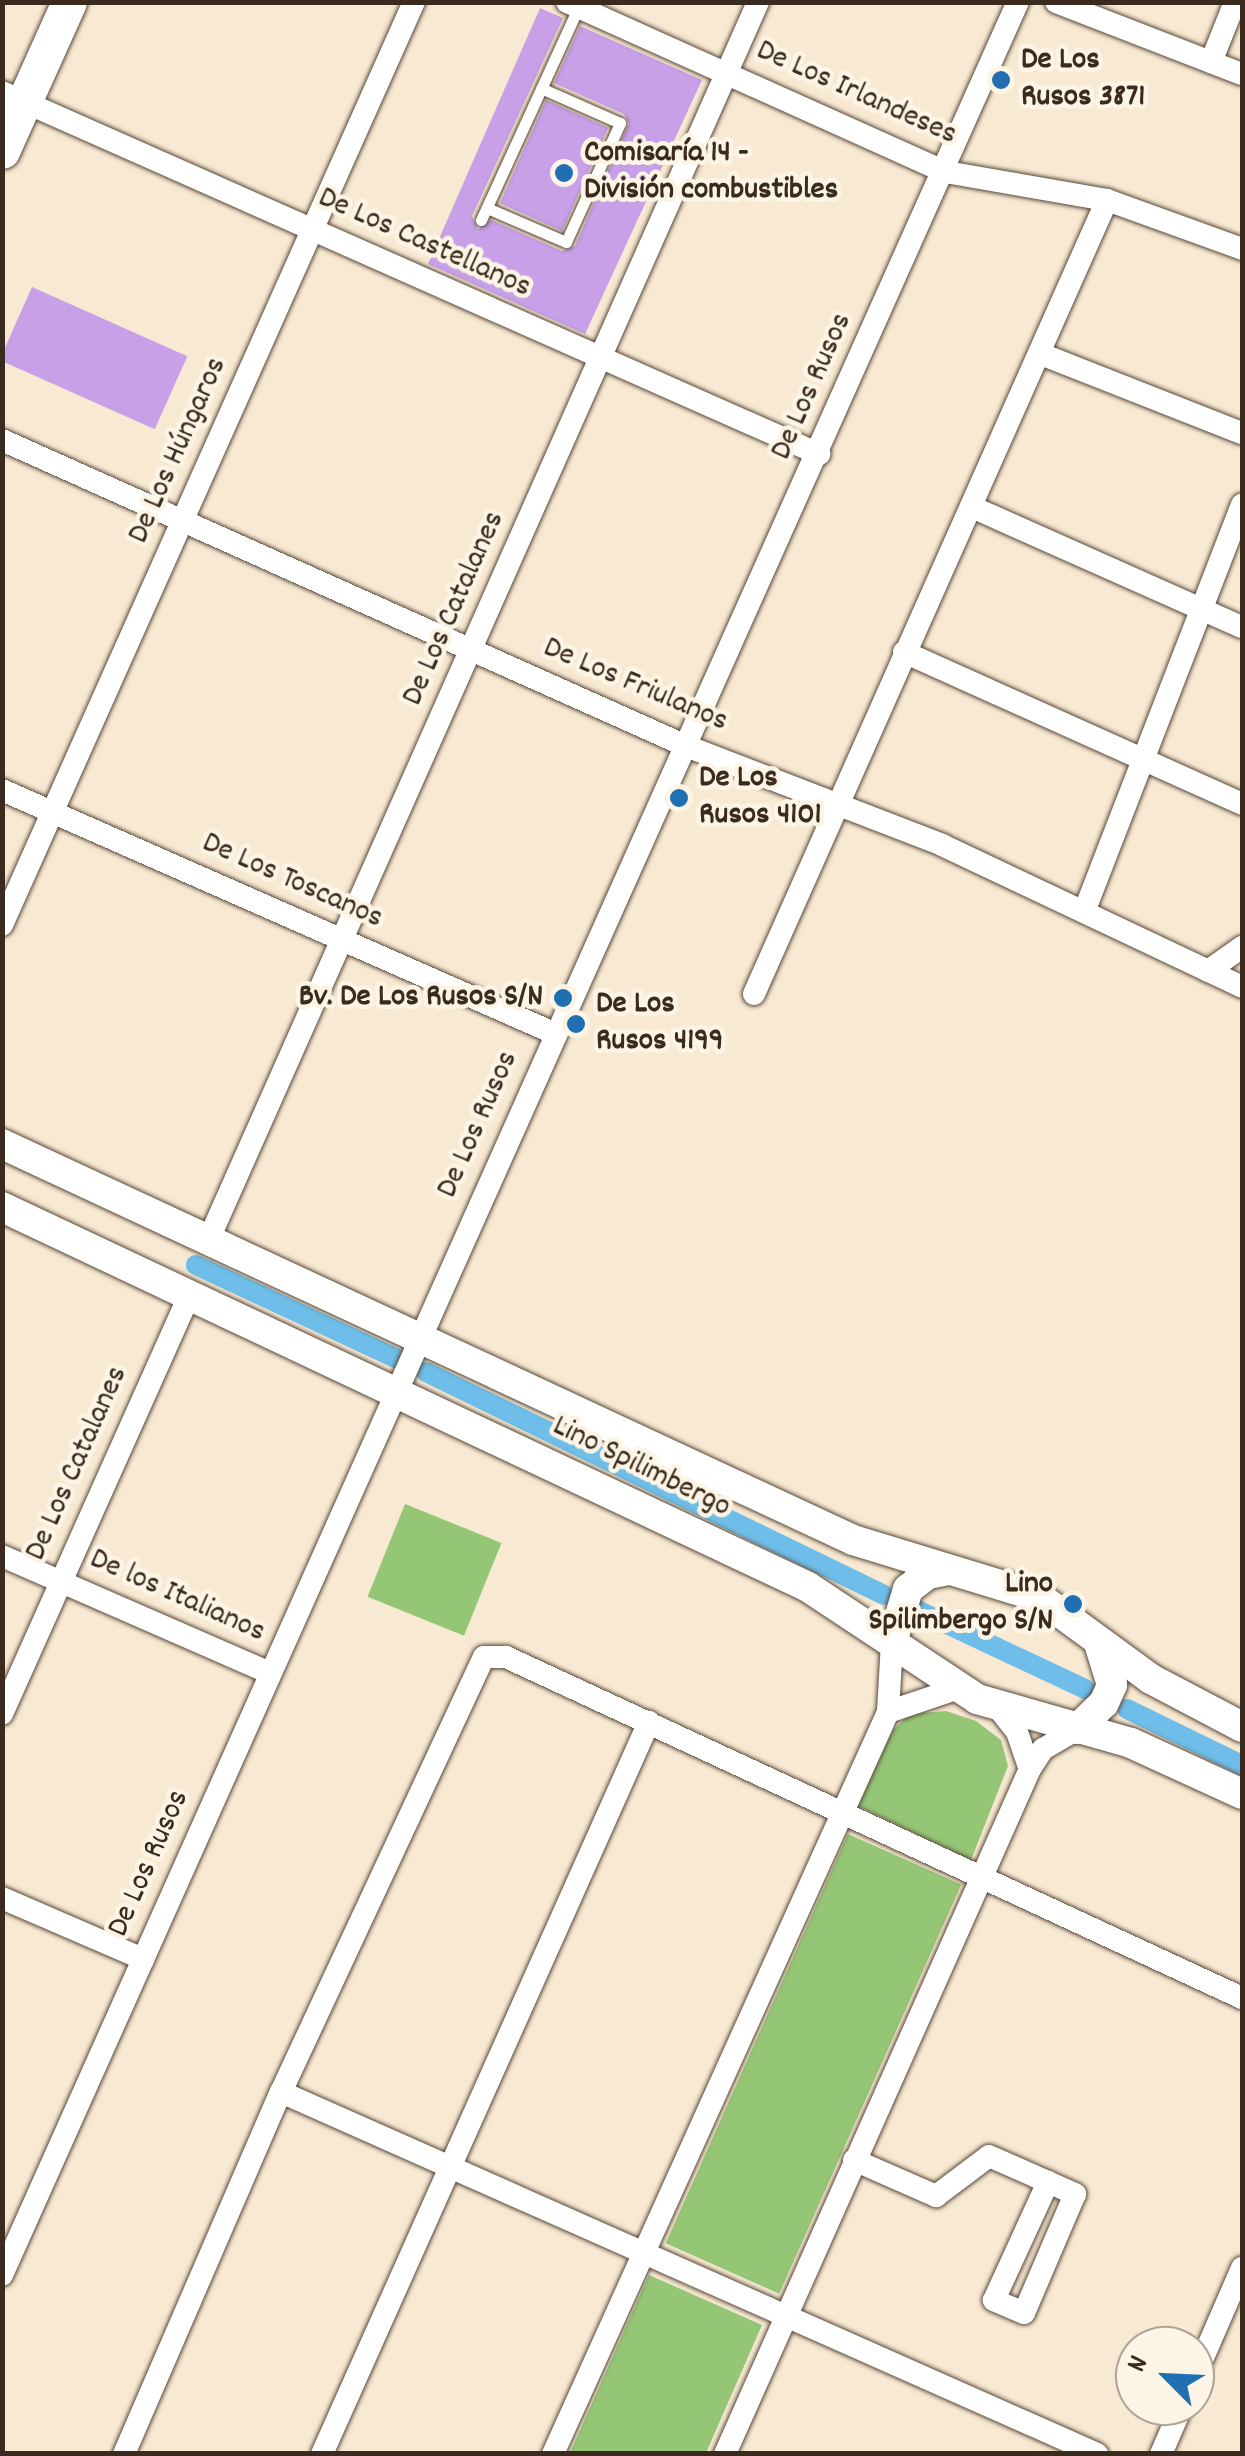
<!DOCTYPE html>
<html>
<head>
<meta charset="utf-8">
<style>
  body { margin:0 }
  #map { position:relative; width:1245px; height:2456px; overflow:hidden; background:#f8e9d2; font-family:Dekko,sans-serif }
  div>[style] { position:absolute }
  [style*='--x'] { left:calc(var(--x)*1px); top:calc(var(--y)*1px); width:calc(var(--w)*1px); rotate:calc(var(--a)*1deg) }
  .green>* { inset:0; background:#95c676; transform-origin:0 0 }
  .canal>* { height:20px; margin:-10px; padding:0 10px; transform-origin:10px; border-radius:10px; background:#6ebee9 }
  .building>* { inset:0; background:#c7a0e8; transform-origin:0 0 }
  .roads { filter:drop-shadow(0 0 2px #574739) drop-shadow(0 0 2px #574739) }
  .service>* { height:11px; margin:-5.5px; padding:0 5.5px; transform-origin:5.5px; border-radius:5.5px; background:#fff }
  .minor>* { height:22px; margin:-11px; padding:0 11px; transform-origin:11px; border-radius:11px; background:#fff }
  .secondary>* { height:30px; margin:-15px; padding:0 15px; transform-origin:15px; border-radius:15px; background:#fff }
  .primary>* { height:35px; margin:-17.5px; padding:0 17.5px; transform-origin:17.5px; border-radius:17.5px; background:#fff }
  .dots>* { width:28px; height:28px; translate:-50% -50%; box-sizing:border-box; border:5px solid #fcf5e5; border-radius:50% }
  span { translate:-50% -50%; white-space:nowrap; text-align:center; line-height:1.15; -webkit-text-stroke:9px #fcf5e5; paint-order:stroke }
  .poi-label { font-size:32px; color:#3b2a1e; font-weight:700 }
  .left { translate:0 -50%; text-align:left }
  .right { translate:-100% -50%; text-align:right }
  .street-label { font-size:32px; color:#3b2a1e }
  .frame { position:absolute; inset:0; border:5px solid #3b2a1e; pointer-events:none }
  .north { position:absolute; left:1115px; top:2326px; width:100px; height:100px; box-sizing:border-box; background:#fcf5e5; border:2px solid #afa495; border-radius:50%; rotate:294deg; font-size:28px; font-weight:700; line-height:40px; text-align:center; color:#3b2a1e }
  .north::after { content:''; display:block; margin:auto; width:35px; height:45px; background:#1f6fb2; clip-path:polygon(50% 0,100% 100%,50% 72%,0 100%) }
</style>
</head>
<body>
<div id="map">
  <div class="green">
    <i style="left:405px;top:1504px;width:104px;height:100px;rotate:22deg"></i>
    <i style="clip-path:polygon(946px 1711px,976px 1721px,1001px 1740px,1008px 1766px,971px 1860px,858px 1806px,893px 1730px,910px 1714px)"></i>
    <i style="left:848px;top:1834px;width:124px;height:448px;rotate:24deg"></i>
    <i style="clip-path:polygon(649px 2275px,762px 2325px,706px 2453px,570px 2453px)"></i>
  </div>
  <div class="canal">
    <i style="--x:196;--y:1265;--w:220;--a:25"></i>
    <i style="--x:426;--y:1372;--w:509;--a:25.96"></i>
    <i style="--x:915;--y:1609;--w:188;--a:25.2"></i>
    <i style="--x:1127;--y:1709;--w:128;--a:26"></i>
  </div>
  <div class="building">
    <i style="clip-path:polygon(540px 8px,563px 18px,472px 216px,478px 229px,491px 220px,562px 251px,575px 246px,629px 123px,624px 114px,554px 83px,580px 26px,702px 80px,585px 334px,428px 264px)"></i>
    <i style="left:546px;top:100px;width:68px;height:113px;rotate:24deg"></i>
    <i style="left:32px;top:287px;width:170px;height:80px;rotate:24deg"></i>
  </div>
  <div class="roads">
    <div class="service">
      <i style="--x:487;--y:208;--w:86;--a:23.3"></i>
      <i style="--x:566;--y:242;--w:131;--a:-65.6"></i>
      <i style="--x:620;--y:123;--w:86;--a:-156.1"></i>
      <i style="--x:481;--y:220;--w:233;--a:-65.4"></i>
    </div>
    <div class="minor">
      <i style="--x:567;--y:2;--w:415;--a:24.2"></i>
      <i style="--x:946;--y:172;--w:163;--a:9.9"></i>
      <i style="--x:1107;--y:200;--w:144;--a:19.9"></i>
      <i style="--x:1056;--y:2;--w:199;--a:21.2"></i>
      <i style="--x:1211;--y:62;--w:65;--a:-68.2"></i>
      <i style="--x:2;--y:92;--w:894;--a:23.9"></i>
      <i style="--x:1041;--y:354;--w:216;--a:21.5"></i>
      <i style="--x:2;--y:440;--w:749;--a:24.1"></i>
      <i style="--x:686;--y:746;--w:274;--a:21.1"></i>
      <i style="--x:942;--y:845;--w:332;--a:25.3"></i>
      <i style="--x:972;--y:507;--w:295;--a:24"></i>
      <i style="--x:904;--y:652;--w:371;--a:24.2"></i>
      <i style="--x:2;--y:790;--w:605;--a:23.77"></i>
      <i style="--x:1084;--y:912;--w:437;--a:-68.8"></i>
      <i style="--x:2;--y:925;--w:1011;--a:-65.95"></i>
      <i style="--x:1208;--y:971;--w:42;--a:-35.2"></i>
      <i style="--x:754;--y:994;--w:869;--a:-66.03"></i>
      <i style="--x:208;--y:1241;--w:1356;--a:-66.06"></i>
      <i style="--x:2;--y:1556;--w:292;--a:23.6"></i>
      <i style="--x:892;--y:1642;--w:70;--a:93.3"></i>
      <i style="--x:888;--y:1712;--w:72;--a:-18.7"></i>
      <i style="--x:999;--y:1709;--w:29;--a:52"></i>
      <i style="--x:1017;--y:1732;--w:39;--a:71"></i>
      <i style="--x:1030;--y:1769;--w:24;--a:-57"></i>
      <i style="--x:1043;--y:1749;--w:39;--a:-30"></i>
      <i style="--x:2;--y:1714;--w:459;--a:-65.9"></i>
      <i style="--x:2;--y:1898;--w:154;--a:23.4"></i>
      <i style="--x:281;--y:2092;--w:893;--a:23.92"></i>
      <i style="--x:854;--y:2160;--w:90;--a:23.7"></i>
      <i style="--x:936;--y:2196;--w:66;--a:-37"></i>
      <i style="--x:989;--y:2156;--w:64;--a:23.8"></i>
      <i style="--x:1048;--y:2182;--w:30;--a:24"></i>
      <i style="--x:1075;--y:2194;--w:129;--a:113.2"></i>
      <i style="--x:1024;--y:2313;--w:33;--a:-157"></i>
      <i style="--x:994;--y:2300;--w:130;--a:-65.4"></i>
      <i style="--x:2;--y:2275;--w:2490;--a:-65.92"></i>
      <i style="--x:1195;--y:2376;--w:118;--a:-66.5"></i>
      <i style="--x:124;--y:2454;--w:395;--a:-66.6"></i>
      <i style="--x:281;--y:2092;--w:480;--a:-65"></i>
      <i style="--x:484;--y:1657;--w:22;--a:0"></i>
      <i style="--x:506;--y:1657;--w:811;--a:24.86"></i>
      <i style="--x:322;--y:2454;--w:802;--a:-65.93"></i>
      <i style="--x:553;--y:2454;--w:814;--a:-65.7"></i>
      <i style="--x:725;--y:2454;--w:750;--a:-66"></i>
      <i style="--x:1161;--y:2454;--w:52;--a:-66.4"></i>
    </div>
    <div class="secondary">
      <i style="--x:2;--y:1144;--w:939;--a:24.95"></i>
      <i style="--x:853;--y:1540;--w:195;--a:17"></i>
      <i style="--x:1039;--y:1597;--w:139;--a:36.2"></i>
      <i style="--x:1151;--y:1679;--w:103;--a:27.8"></i>
      <i style="--x:2;--y:1207;--w:891;--a:25.24"></i>
      <i style="--x:808;--y:1587;--w:203;--a:33.5"></i>
      <i style="--x:977;--y:1699;--w:160;--a:15.9"></i>
      <i style="--x:1131;--y:1743;--w:122;--a:24.7"></i>
      <i style="--x:892;--y:1642;--w:55;--a:-73.2"></i>
      <i style="--x:908;--y:1589;--w:25;--a:-37"></i>
      <i style="--x:928;--y:1574;--w:21;--a:-11"></i>
      <i style="--x:1077;--y:1729;--w:37;--a:-44"></i>
      <i style="--x:1104;--y:1703;--w:20;--a:-66"></i>
      <i style="--x:1112;--y:1685;--w:44;--a:-107.2"></i>
    </div>
    <div class="primary">
      <i style="--x:2;--y:151;--w:163;--a:-65.8"></i>
    </div>
  </div>
  <div class="dots">
    <i style="left:1001px;top:80px;background:#1f6fb2"></i>
    <i style="left:564px;top:173px;background:#1f6fb2"></i>
    <i style="left:679px;top:798px;background:#1f6fb2"></i>
    <i style="left:563px;top:998px;background:#1f6fb2"></i>
    <i style="left:576px;top:1024px;background:#1f6fb2"></i>
    <i style="left:1073px;top:1604px;background:#1f6fb2"></i>
  </div>
  <div class="poi-label">
    <span class="left" style="left:1021px;top:80px">De Los<br>Rusos 3871</span>
    <span class="left" style="left:584px;top:173px">Comisaría 14 -<br>División combustibles</span>
    <span class="left" style="left:699px;top:798px">De Los<br>Rusos 4101</span>
    <span class="right" style="left:543px;top:998px">Bv. De Los Rusos S/N</span>
    <span class="left" style="left:596px;top:1024px">De Los<br>Rusos 4199</span>
    <span class="right" style="left:1053px;top:1604px">Lino<br>Spilimbergo S/N</span>
  </div>
  <div class="street-label">
    <span style="left:856px;top:94px;rotate:24deg">De Los Irlandeses</span>
    <span style="left:424px;top:244px;rotate:24deg">De Los Castellanos</span>
    <span style="left:813px;top:387px;rotate:-66deg">De Los Rusos</span>
    <span style="left:179px;top:451px;rotate:-66deg">De Los Húngaros</span>
    <span style="left:455px;top:609px;rotate:-66deg">De Los Catalanes</span>
    <span style="left:635px;top:686px;rotate:23deg">De Los Friulanos</span>
    <span style="left:292px;top:882px;rotate:24deg">De Los Toscanos</span>
    <span style="left:479px;top:1125px;rotate:-66deg">De Los Rusos</span>
    <span style="left:78px;top:1464px;rotate:-66deg">De Los Catalanes</span>
    <span style="left:641px;top:1468px;rotate:26deg">Lino Spilimbergo</span>
    <span style="left:177px;top:1597px;rotate:24deg">De los Italianos</span>
    <span style="left:150px;top:1864px;rotate:-66deg">De Los Rusos</span>
  </div>
  <div class="frame"></div>
  <div class="north">N</div>
</div>
</body>
</html>
